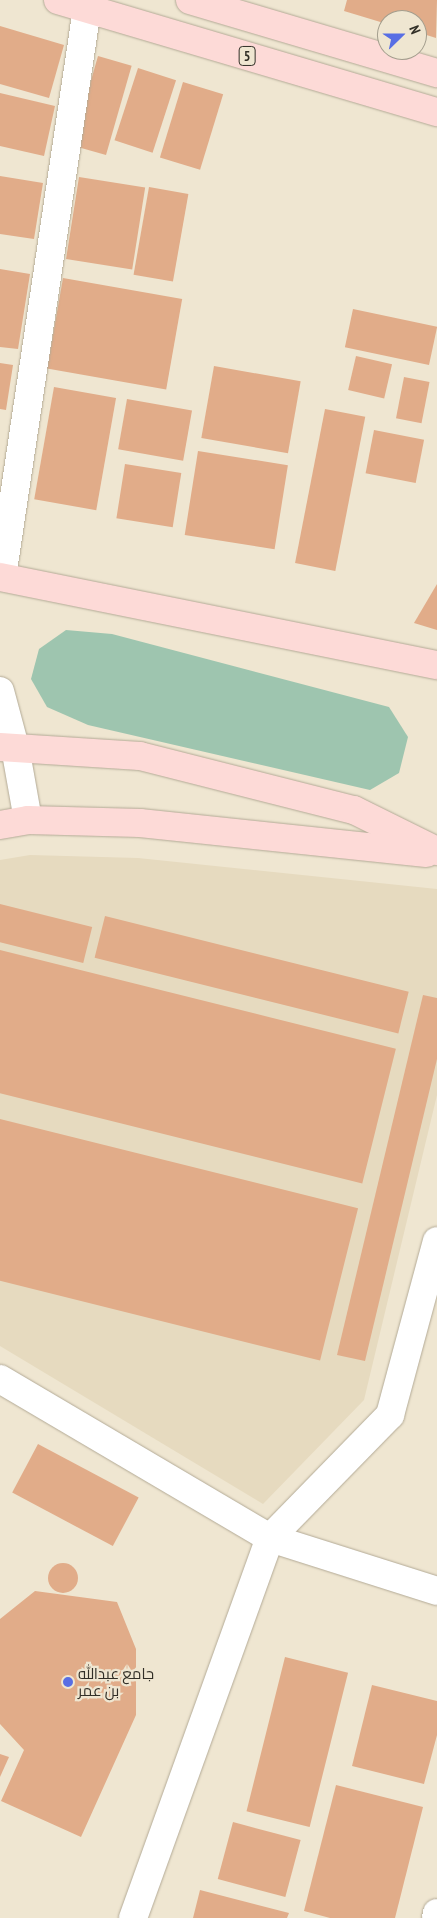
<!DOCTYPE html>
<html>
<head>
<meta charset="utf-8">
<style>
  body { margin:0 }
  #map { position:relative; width:437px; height:1918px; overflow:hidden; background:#efe6d1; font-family:"PT Sans Narrow",Cairo,sans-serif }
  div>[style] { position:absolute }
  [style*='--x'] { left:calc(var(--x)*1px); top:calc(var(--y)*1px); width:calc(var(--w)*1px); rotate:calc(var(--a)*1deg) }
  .built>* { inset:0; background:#e6dabf }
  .green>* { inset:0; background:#9ec5af }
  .building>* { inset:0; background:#e1ac89; transform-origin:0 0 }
  .round { border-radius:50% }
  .roads { filter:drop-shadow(0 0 1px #b3aa96) drop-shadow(0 0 1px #b3aa96) }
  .minor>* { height:28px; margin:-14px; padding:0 14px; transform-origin:14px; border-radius:14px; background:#fff }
  .major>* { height:28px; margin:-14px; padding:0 14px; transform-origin:14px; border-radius:14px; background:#fddad7 }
  .dots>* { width:14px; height:14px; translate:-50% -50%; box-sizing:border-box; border:2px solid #efe6d1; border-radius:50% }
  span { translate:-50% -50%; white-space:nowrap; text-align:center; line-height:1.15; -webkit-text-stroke:4.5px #efe6d1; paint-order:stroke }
  .shield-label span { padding:1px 4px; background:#efe6d1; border:1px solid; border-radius:4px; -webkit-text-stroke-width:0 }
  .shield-label { font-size:14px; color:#322f27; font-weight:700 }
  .poi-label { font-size:15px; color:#322f27 }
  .left { translate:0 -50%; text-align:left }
  .north { position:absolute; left:377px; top:10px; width:50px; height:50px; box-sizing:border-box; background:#efe6d1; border:1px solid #a39d8d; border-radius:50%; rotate:68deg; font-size:14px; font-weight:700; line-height:20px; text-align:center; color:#322f27 }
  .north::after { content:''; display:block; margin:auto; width:18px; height:22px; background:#586ee4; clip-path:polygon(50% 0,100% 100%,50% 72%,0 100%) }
</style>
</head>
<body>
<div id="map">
  <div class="built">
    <i style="clip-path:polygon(30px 855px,138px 858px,437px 889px,437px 1095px,364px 1400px,263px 1504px,0 1346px,0 860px)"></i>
  </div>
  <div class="green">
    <i style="clip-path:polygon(66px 630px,112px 634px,389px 707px,408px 737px,399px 773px,370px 790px,88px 725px,47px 707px,31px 679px,39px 649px)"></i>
  </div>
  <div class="building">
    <i style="clip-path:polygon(347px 0,437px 0,436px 38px,417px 32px,417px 20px,387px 20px,387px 24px,344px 11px)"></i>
    <i style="clip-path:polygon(0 26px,64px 45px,49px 98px,0 84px)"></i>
    <i style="left:98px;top:56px;width:35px;height:93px;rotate:16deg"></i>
    <i style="left:138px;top:68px;width:40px;height:76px;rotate:18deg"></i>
    <i style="left:183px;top:82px;width:42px;height:79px;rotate:17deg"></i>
    <i style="clip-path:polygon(0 93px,55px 106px,44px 156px,0 146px)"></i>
    <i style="clip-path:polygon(0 176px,43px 183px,34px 239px,0 234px)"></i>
    <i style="left:79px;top:177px;width:67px;height:83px;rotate:9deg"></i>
    <i style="left:149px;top:187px;width:40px;height:89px;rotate:10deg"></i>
    <i style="clip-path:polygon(0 269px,30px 274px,18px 349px,0 347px)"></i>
    <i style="left:63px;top:278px;width:121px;height:92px;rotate:10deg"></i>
    <i style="left:353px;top:309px;width:86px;height:39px;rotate:12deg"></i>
    <i style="left:356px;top:356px;width:37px;height:35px;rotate:13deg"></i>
    <i style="clip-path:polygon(0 363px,13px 365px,6px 410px,0 409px)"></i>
    <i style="left:214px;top:366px;width:88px;height:73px;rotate:10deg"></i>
    <i style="left:404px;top:377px;width:26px;height:42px;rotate:11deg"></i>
    <i style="left:54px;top:387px;width:63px;height:114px;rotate:10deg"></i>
    <i style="left:127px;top:399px;width:66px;height:51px;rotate:10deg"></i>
    <i style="left:325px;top:409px;width:41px;height:157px;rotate:11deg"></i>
    <i style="left:374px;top:430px;width:51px;height:44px;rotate:11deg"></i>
    <i style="left:198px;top:451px;width:91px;height:85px;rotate:9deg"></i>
    <i style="left:125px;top:464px;width:57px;height:55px;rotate:9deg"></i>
    <i style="clip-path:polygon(437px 584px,437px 630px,414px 623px)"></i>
    <i style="left:0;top:904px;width:95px;height:37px;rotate:14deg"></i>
    <i style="left:105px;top:916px;width:313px;height:43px;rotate:14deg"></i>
    <i style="left:0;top:950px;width:408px;height:139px;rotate:14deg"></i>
    <i style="clip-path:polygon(423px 995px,437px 998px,437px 1059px,365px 1361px,337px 1355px)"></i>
    <i style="left:0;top:1119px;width:369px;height:157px;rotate:14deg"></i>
    <i style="left:38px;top:1444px;width:114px;height:55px;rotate:28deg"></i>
    <i class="round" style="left:48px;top:1563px;width:30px;height:30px"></i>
    <i style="clip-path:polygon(35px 1591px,117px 1602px,136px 1649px,136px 1715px,81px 1837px,1px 1801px,24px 1750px,0 1724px,0 1619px)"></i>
    <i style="left:285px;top:1657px;width:65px;height:159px;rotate:14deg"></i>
    <i style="clip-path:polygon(372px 1685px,437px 1701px,437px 1735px,424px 1784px,352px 1766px)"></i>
    <i style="clip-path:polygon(0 1754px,9px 1757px,0 1777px)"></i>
    <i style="clip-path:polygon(336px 1785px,423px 1807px,395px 1918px,330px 1918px,304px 1911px)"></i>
    <i style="left:233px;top:1822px;width:70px;height:59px;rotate:15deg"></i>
    <i style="clip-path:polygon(200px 1890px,289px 1913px,287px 1918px,193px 1918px)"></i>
  </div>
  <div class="roads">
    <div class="minor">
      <i style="--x:2;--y:577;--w:574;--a:-81.49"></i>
      <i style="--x:0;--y:691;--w:58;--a:75"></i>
      <i style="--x:15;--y:747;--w:74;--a:79.9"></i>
      <i style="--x:0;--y:1379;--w:313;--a:30.5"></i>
      <i style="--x:270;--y:1538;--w:175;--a:17.6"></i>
      <i style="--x:133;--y:1918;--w:404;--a:-70.2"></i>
      <i style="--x:270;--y:1538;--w:172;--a:-45.7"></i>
      <i style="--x:390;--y:1415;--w:180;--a:-74.9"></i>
      <i style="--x:436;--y:1918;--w:5;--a:-79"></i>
    </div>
    <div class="major">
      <i style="--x:58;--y:0;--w:395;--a:16.5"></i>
      <i style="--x:190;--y:0;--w:258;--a:16.5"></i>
      <i style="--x:0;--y:577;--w:446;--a:11.4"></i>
      <i style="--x:0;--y:747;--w:140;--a:3.7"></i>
      <i style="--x:140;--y:756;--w:221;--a:14.2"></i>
      <i style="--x:354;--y:810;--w:93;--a:26.3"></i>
      <i style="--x:0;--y:825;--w:28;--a:-10"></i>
      <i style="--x:28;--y:820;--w:112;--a:1.5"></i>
      <i style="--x:140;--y:823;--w:288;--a:6"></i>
    </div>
  </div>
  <div class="dots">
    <i style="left:68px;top:1682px;background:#586ee4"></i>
  </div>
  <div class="shield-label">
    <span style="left:247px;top:56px">5</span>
  </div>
  <div class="poi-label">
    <span class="left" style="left:78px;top:1682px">جامع عبدالله<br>بن عمر</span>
  </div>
  <div class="north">N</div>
</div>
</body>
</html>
